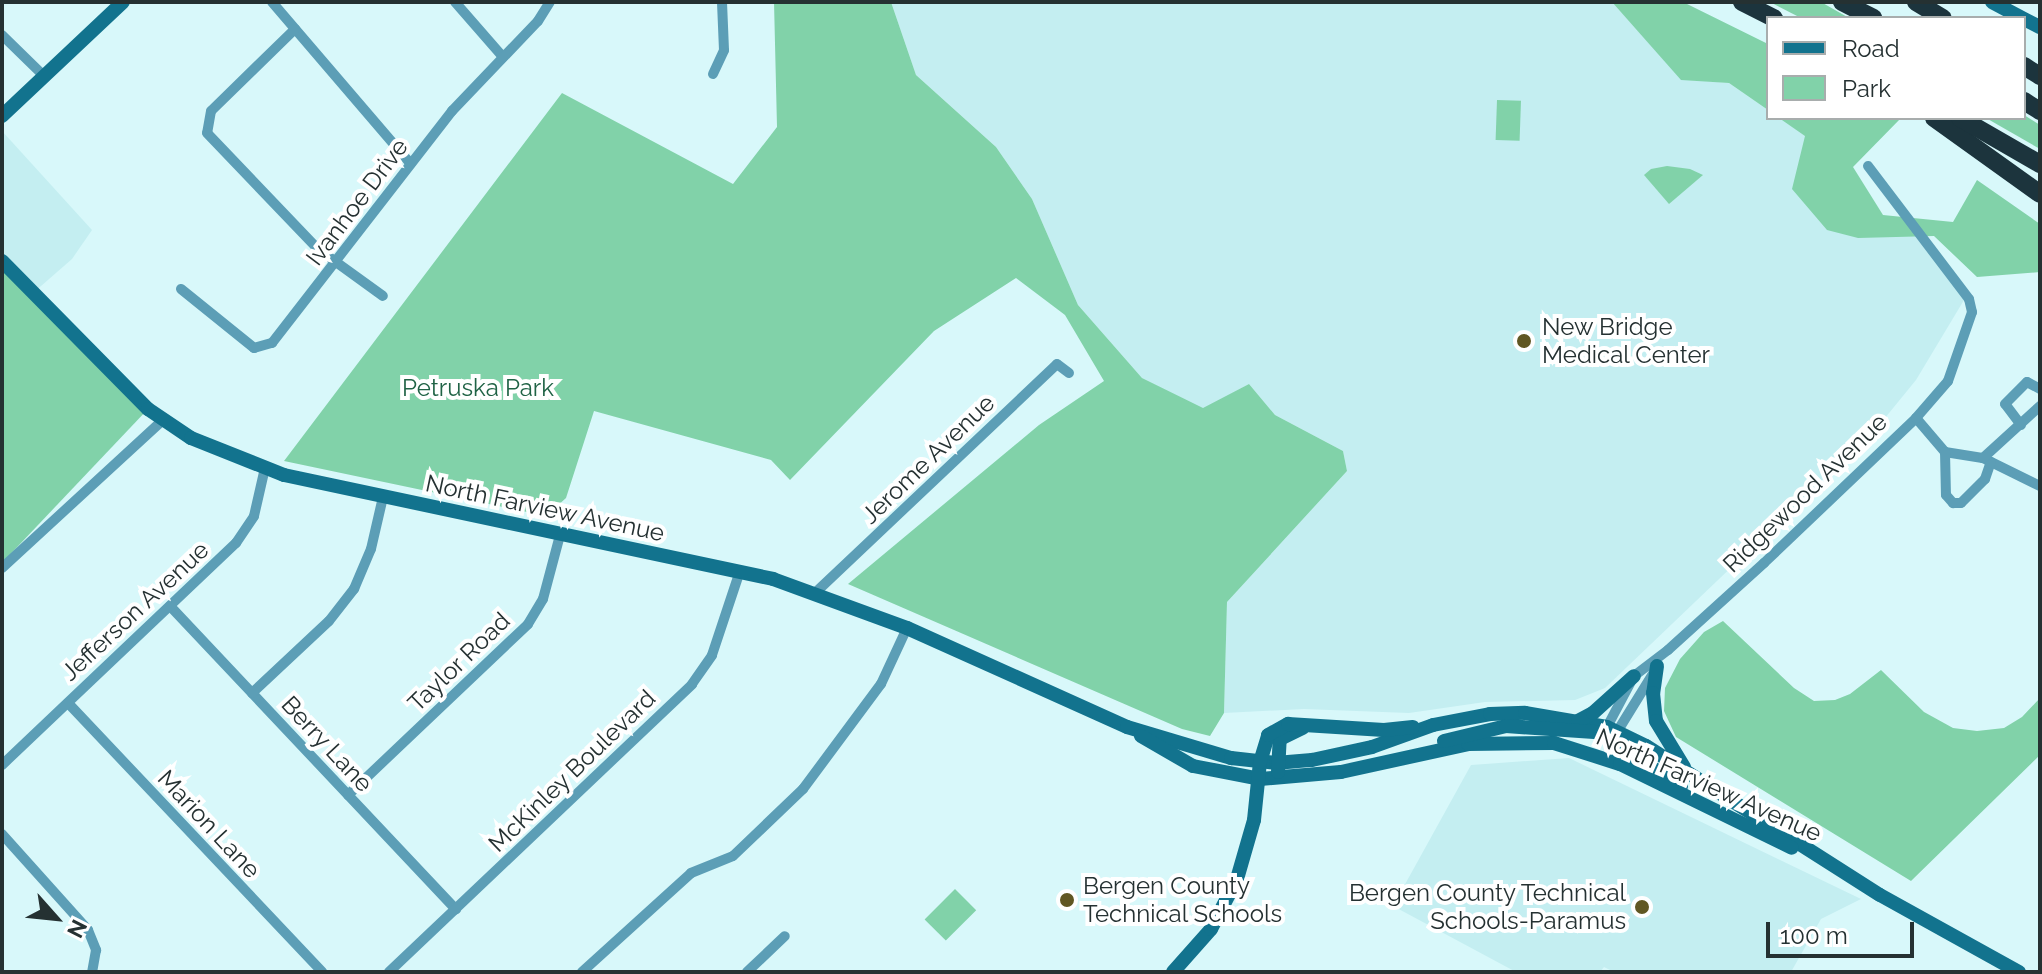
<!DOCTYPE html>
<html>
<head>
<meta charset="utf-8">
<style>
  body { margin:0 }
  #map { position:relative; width:2042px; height:974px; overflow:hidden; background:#d8f8fa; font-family:Raleway,sans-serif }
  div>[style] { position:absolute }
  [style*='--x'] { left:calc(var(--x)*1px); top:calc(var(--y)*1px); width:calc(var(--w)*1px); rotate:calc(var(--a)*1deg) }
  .built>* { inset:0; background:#c4eef1 }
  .green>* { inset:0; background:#81d2a9; transform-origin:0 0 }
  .street>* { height:10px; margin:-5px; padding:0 5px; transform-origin:5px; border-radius:5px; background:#5c9eb6 }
  .secondary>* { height:14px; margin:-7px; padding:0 7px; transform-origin:7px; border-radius:7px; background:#12738e }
  .highway>* { height:18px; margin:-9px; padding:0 9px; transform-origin:9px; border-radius:9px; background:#1c343d }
  .dots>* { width:22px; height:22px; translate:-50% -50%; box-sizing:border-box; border:4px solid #fff; border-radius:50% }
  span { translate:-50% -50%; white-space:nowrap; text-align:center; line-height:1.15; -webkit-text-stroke:8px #fff; paint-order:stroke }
  .street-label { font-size:24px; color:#253132 }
  .poi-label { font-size:24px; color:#253132 }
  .left { translate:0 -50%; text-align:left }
  .right { translate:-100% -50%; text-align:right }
  .park-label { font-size:24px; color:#206346 }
  .frame { position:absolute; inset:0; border:4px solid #253132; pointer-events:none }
  .legend { position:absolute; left:1766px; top:16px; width:260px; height:104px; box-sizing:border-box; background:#fff; border:2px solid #a8adad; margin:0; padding:10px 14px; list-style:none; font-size:24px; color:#253132 }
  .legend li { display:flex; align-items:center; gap:16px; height:40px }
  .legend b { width:40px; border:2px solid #a8adad }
  .north { position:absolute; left:16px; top:878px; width:80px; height:80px; -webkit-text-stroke:6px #fff; paint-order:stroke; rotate:117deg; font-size:22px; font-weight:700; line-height:32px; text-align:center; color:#253132 }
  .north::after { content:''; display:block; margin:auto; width:28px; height:36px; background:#253132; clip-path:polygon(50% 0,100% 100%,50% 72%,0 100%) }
  .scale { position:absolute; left:1766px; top:922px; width:148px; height:36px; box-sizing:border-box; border:4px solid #253132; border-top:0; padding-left:10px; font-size:24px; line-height:28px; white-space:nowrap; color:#253132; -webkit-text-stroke:6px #fff; paint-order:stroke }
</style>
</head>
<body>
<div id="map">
  <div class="built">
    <i style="clip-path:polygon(891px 2px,1612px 2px,1681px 79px,1729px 83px,1768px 110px,1768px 118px,1779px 118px,1806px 136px,1793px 189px,1924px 236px,1967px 295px,1916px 380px,1876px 429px,1605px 688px,1575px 700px,1485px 702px,1409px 713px,1304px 709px,1224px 713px,1227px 602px,1347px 471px,1343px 451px,1275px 415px,1249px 384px,1203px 409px,1142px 378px,1078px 305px,1032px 199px,996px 147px,916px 75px)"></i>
    <i style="clip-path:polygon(2px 131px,92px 230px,72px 259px,33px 293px,2px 261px)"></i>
    <i style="clip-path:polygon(1569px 758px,1861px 899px,1821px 919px,1791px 972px,1614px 972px,1604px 967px,1600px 972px,1516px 972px,1393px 906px,1471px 765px)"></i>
  </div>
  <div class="green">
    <i style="clip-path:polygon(774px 2px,891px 2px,916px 75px,996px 147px,1032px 199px,1078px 305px,1142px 378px,1203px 408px,1249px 384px,1275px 415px,1343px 451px,1347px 471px,1227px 602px,1224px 713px,1210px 736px,1182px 729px,848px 584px,1039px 425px,1104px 381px,1065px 315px,1016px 278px,934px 331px,790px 480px,771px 460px,594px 411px,566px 498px,546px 516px,284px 461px,562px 93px,733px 184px,777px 127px)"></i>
    <i style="clip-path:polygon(1612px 2px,1683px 2px,1768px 44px,1768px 110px,1729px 83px,1681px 80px)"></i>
    <i style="clip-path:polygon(1770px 2px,1821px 2px,1849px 18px,1801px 18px)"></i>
    <i style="left:1497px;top:100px;width:24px;height:40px;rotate:2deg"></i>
    <i style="clip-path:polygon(2024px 115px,2040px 125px,2040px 149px,1986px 118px)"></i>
    <i style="clip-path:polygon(1779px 118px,1901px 118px,1853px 167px,1883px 215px,1953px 222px,1977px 180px,2040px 224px,2040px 272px,1977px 277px,1934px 236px,1858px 238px,1827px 230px,1792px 189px,1805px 136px)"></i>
    <i style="clip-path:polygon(1667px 166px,1690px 169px,1703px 175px,1669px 204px,1644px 175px,1651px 169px)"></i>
    <i style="clip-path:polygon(2px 261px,148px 409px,2px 563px)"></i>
    <i style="clip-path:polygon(1723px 621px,1794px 688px,1814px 701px,1835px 700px,1850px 694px,1881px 670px,1924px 712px,1953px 728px,1977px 731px,2004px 728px,2022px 717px,2040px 698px,2040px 755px,1911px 881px,1676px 737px,1664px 711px,1665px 688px,1680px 659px,1704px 632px)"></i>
    <i style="left:955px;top:889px;width:30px;height:43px;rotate:45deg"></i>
  </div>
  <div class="street">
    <i style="--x:272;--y:2;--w:213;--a:49.4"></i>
    <i style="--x:455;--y:2;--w:73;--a:48.9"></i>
    <i style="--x:295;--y:29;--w:117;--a:135.7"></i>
    <i style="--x:211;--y:111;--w:22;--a:100"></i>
    <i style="--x:207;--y:133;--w:161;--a:46.3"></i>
    <i style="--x:318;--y:249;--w:80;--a:35.9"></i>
    <i style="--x:2;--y:35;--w:59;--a:44.3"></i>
    <i style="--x:713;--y:74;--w:26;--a:-65"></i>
    <i style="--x:724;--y:50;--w:48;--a:-92.4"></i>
    <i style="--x:181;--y:289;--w:94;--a:38.9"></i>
    <i style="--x:254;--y:348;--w:19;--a:-16"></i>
    <i style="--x:272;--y:343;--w:294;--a:-52.2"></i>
    <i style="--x:452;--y:111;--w:124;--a:-46.3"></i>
    <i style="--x:538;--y:21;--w:22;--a:-58"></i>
    <i style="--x:1916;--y:418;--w:45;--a:49.5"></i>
    <i style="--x:1945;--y:452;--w:38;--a:9"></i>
    <i style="--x:1983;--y:458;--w:64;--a:26.2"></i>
    <i style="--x:2021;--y:425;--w:26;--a:-127"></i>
    <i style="--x:2005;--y:404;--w:31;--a:-45"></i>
    <i style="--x:2027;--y:382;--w:15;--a:28"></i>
    <i style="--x:1945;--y:452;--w:43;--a:88.7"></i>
    <i style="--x:1946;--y:495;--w:11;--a:49"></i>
    <i style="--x:1953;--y:503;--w:8;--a:0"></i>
    <i style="--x:1961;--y:503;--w:34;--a:-45"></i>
    <i style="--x:1985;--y:479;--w:18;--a:-71"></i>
    <i style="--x:1983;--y:458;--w:77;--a:-42.4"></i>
    <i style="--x:2;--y:568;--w:219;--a:-42.6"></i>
    <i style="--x:815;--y:593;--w:333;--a:-43.4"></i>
    <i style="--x:1057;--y:364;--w:15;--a:37"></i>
    <i style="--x:170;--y:606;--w:417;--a:46.7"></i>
    <i style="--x:252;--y:693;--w:105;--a:-43.1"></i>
    <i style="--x:329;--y:621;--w:41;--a:-52"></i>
    <i style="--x:354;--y:589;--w:43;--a:-67"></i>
    <i style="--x:371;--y:549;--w:53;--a:-77"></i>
    <i style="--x:68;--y:703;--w:370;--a:46.6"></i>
    <i style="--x:1607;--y:727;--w:58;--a:-62.1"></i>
    <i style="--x:1634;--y:676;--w:43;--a:-37.4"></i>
    <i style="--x:1668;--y:650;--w:130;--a:-42.2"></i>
    <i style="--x:1764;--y:563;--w:210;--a:-43.6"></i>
    <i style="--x:1916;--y:418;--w:49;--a:-49.1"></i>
    <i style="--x:1948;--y:381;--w:73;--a:-70.8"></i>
    <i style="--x:1972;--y:312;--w:13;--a:-103"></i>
    <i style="--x:1969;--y:299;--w:167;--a:-127.2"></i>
    <i style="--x:1617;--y:732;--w:70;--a:-58.3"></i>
    <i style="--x:2;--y:765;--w:323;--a:-43.5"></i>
    <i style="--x:236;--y:543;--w:32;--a:-56"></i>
    <i style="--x:254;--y:516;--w:49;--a:-77.1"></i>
    <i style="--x:348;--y:795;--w:248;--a:-43.5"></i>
    <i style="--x:528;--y:624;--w:29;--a:-59"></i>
    <i style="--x:543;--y:599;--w:66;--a:-75.1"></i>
    <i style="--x:2;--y:834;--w:129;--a:48.1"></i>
    <i style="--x:88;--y:930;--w:22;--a:68"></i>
    <i style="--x:96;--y:950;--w:22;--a:100"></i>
    <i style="--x:389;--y:972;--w:418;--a:-43.5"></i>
    <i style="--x:692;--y:684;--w:35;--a:-55"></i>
    <i style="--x:712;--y:655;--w:89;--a:-71.6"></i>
    <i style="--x:582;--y:972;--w:147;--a:-42.2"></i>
    <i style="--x:691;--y:873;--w:45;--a:-22"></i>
    <i style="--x:733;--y:856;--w:97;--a:-43.7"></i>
    <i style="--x:803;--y:789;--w:131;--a:-53.4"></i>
    <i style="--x:881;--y:684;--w:62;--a:-65.1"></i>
    <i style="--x:747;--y:972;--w:52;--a:-43.5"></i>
  </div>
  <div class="secondary">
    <i style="--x:1992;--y:2;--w:34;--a:28"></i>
    <i style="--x:2024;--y:19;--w:18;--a:27"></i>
    <i style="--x:2;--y:116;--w:166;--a:-43.3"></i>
    <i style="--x:2;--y:261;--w:208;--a:45.4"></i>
    <i style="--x:148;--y:409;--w:52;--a:34"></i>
    <i style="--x:191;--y:438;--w:100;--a:21.7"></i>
    <i style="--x:284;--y:475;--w:500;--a:12"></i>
    <i style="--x:773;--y:579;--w:143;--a:20.1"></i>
    <i style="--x:907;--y:628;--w:241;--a:24.2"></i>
    <i style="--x:1127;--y:727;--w:109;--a:16.6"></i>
    <i style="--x:1231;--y:758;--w:45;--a:6.3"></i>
    <i style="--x:1276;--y:763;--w:36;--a:-5"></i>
    <i style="--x:1312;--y:760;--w:61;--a:-12.2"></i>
    <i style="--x:1372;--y:747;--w:65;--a:-19.8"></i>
    <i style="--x:1433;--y:725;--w:58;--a:-10.9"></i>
    <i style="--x:1490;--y:714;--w:35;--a:-2"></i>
    <i style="--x:1525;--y:713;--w:83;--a:9.7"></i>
    <i style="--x:1607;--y:727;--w:43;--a:26"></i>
    <i style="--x:1646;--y:746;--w:277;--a:32.5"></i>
    <i style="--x:1880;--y:895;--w:159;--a:29"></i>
    <i style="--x:1657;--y:666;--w:27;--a:98"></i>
    <i style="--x:1653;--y:693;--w:28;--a:84"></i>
    <i style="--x:1656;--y:721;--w:54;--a:58.7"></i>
    <i style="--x:1578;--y:721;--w:17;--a:-28"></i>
    <i style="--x:1593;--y:713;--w:55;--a:-42.1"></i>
    <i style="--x:1609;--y:731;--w:33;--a:46"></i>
    <i style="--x:1632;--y:755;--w:58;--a:32.3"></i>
    <i style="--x:1141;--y:736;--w:60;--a:30"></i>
    <i style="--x:1193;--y:766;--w:68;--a:11"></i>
    <i style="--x:1260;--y:779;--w:81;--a:-4.9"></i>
    <i style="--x:1341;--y:772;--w:130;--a:-12.4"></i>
    <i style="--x:1468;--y:744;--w:86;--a:-0.7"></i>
    <i style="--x:1554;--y:743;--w:69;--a:17.7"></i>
    <i style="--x:1620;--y:764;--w:191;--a:26"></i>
    <i style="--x:1444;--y:741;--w:64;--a:-13.6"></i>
    <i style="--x:1506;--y:726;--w:103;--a:3.9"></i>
    <i style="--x:1278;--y:772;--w:33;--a:-87"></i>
    <i style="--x:1280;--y:739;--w:25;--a:-26"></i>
    <i style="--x:1173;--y:972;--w:57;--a:-48.5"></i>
    <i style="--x:1211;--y:929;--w:56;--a:-62.5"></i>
    <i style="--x:1237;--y:879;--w:61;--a:-73.9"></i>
    <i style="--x:1254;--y:820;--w:58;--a:-84.1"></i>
    <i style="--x:1260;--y:762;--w:28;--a:-73"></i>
    <i style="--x:1268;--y:735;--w:23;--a:-29"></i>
    <i style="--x:1288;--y:724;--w:96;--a:3.6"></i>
    <i style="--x:1384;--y:730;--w:29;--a:-6"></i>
  </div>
  <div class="highway">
    <i style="--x:1742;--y:2;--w:36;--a:27"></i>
    <i style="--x:1842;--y:2;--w:35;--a:27"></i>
    <i style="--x:1916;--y:2;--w:31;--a:31"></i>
    <i style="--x:2024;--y:66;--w:19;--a:32"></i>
    <i style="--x:2024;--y:101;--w:19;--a:32"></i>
    <i style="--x:1934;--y:118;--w:130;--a:35.6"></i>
    <i style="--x:1960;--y:118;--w:92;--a:29.9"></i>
  </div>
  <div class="dots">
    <i style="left:1524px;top:341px;background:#605723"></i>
    <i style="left:1067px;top:900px;background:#605723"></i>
    <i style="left:1642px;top:907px;background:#605723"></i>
  </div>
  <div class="street-label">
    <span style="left:357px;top:202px;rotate:-53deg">Ivanhoe Drive</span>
    <span style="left:928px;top:459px;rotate:-44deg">Jerome Avenue</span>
    <span style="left:1805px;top:493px;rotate:-44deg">Ridgewood Avenue</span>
    <span style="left:545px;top:508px;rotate:12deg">North Farview Avenue</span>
    <span style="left:135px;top:611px;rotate:-43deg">Jefferson Avenue</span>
    <span style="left:459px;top:662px;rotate:-44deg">Taylor Road</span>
    <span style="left:327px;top:744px;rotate:47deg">Berry Lane</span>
    <span style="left:572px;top:771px;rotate:-44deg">McKinley Boulevard</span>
    <span style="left:1709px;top:785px;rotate:24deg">North Farview Avenue</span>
    <span style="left:209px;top:824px;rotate:47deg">Marion Lane</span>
  </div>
  <div class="poi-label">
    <span class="left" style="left:1542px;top:341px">New Bridge<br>Medical Center</span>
    <span class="left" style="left:1083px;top:900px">Bergen County<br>Technical Schools</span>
    <span class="right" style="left:1626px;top:907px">Bergen County Technical<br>Schools-Paramus</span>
  </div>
  <div class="park-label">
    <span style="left:478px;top:388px">Petruska Park</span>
  </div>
  <div class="frame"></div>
  <ul class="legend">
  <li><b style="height:10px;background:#12738e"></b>Road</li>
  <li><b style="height:22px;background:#81d2a9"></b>Park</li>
  </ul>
  <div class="north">N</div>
  <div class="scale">100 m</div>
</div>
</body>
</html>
